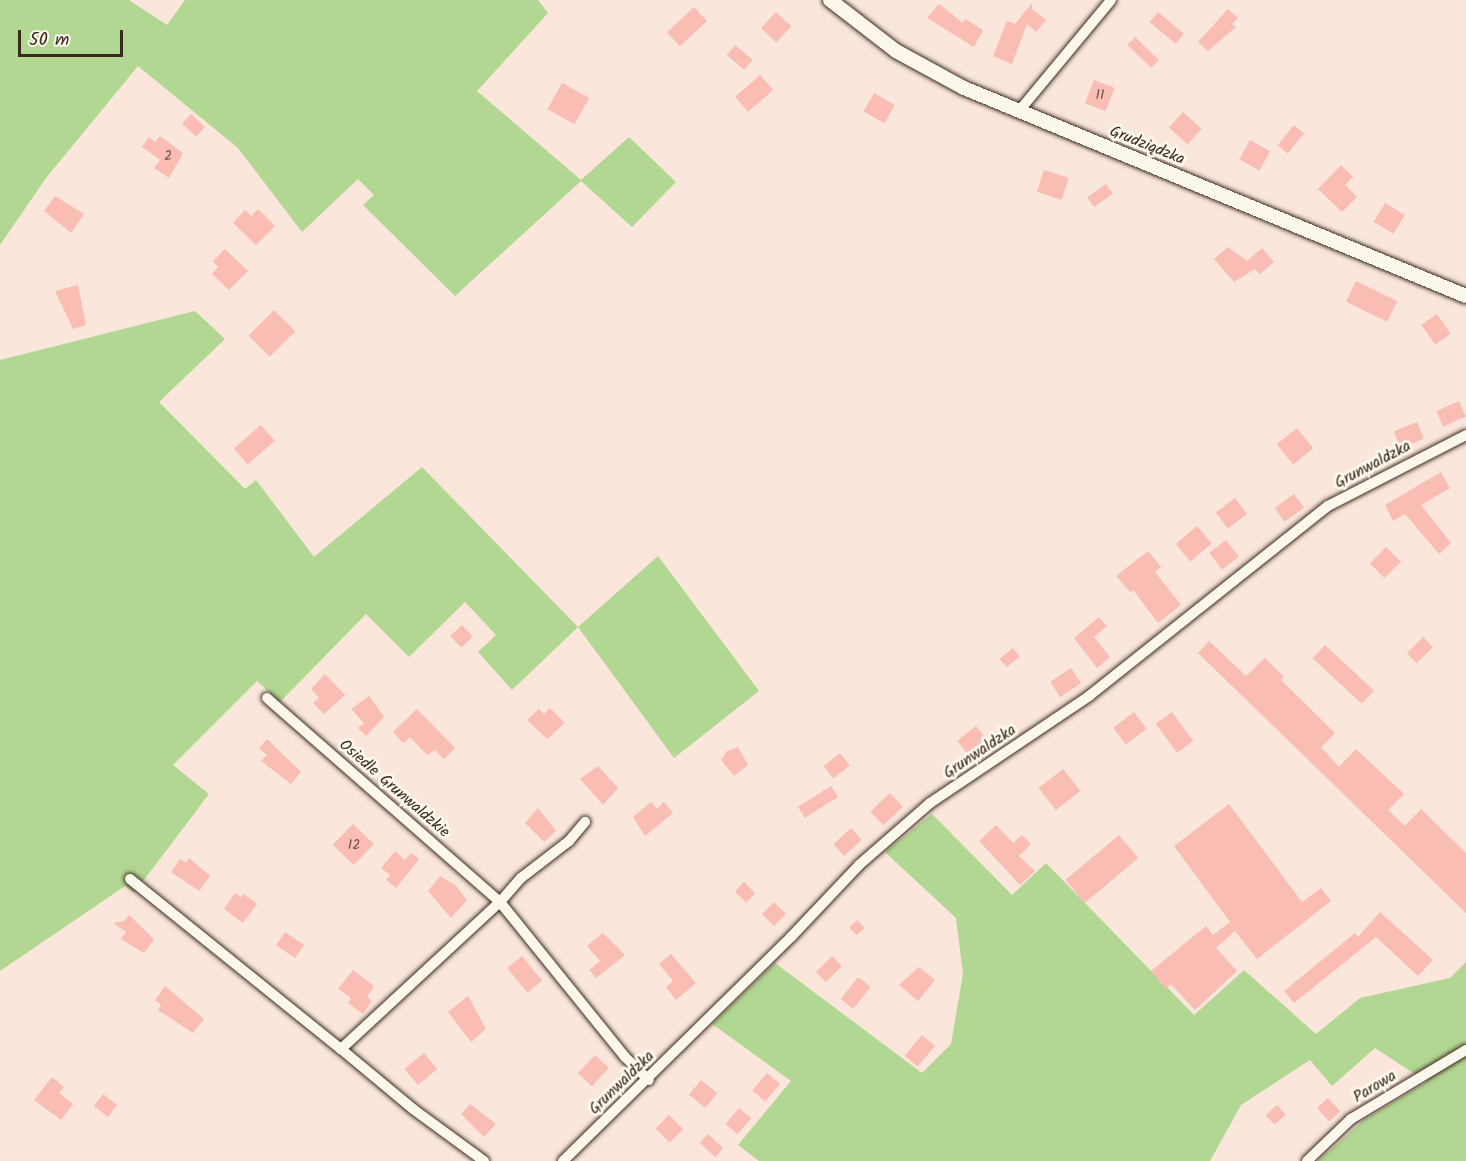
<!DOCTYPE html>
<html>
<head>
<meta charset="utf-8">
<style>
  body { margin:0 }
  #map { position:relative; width:1466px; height:1161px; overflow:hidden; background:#fae6db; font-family:Kalam,sans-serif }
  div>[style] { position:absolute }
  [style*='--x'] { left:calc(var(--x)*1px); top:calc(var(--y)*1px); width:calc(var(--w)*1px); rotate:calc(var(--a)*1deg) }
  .green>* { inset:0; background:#b2d792 }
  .building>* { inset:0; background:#f9bdb4; transform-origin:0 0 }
  .roads { filter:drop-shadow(0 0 2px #3b2a1e) drop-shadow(0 0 2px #3b2a1e) }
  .minor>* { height:10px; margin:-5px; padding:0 5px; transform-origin:5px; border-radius:5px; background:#fbf7ec }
  .tertiary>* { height:14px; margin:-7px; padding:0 7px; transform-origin:7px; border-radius:7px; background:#fbf7ec }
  span { translate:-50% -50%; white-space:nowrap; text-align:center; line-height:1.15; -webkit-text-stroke:6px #fbf7ec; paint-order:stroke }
  .number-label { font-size:14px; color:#6a4f44 }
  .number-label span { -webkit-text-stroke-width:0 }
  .street-label { font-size:16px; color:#3b2a1e }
  .scale { position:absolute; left:18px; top:30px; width:105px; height:27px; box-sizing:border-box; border:3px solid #3b2a1e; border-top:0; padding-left:8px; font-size:18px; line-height:21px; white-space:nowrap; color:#3b2a1e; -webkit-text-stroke:4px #fbf7ec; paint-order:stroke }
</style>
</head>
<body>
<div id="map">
  <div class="green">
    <i style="clip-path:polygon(0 0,129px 0,167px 25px,185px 0,538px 0,548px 13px,477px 91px,581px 180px,629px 137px,676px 182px,632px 227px,581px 181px,455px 296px,363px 205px,374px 195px,358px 179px,302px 232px,238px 148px,138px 66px,46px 178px,0 245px)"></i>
    <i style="clip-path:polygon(195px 311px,225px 339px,159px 402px,245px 489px,256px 480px,314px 557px,422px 467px,578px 627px,658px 556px,759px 691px,674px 758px,578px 627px,512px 690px,478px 652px,496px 635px,465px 602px,409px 657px,366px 614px,280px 702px,257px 681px,173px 765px,209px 794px,134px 893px,125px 886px,0 971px,0 360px)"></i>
    <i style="clip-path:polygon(932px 814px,1012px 895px,1046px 863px,1194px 1015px,1244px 970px,1316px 1034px,1360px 998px,1450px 978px,1466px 962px,1466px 1161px,1318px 1161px,1364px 1120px,1427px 1082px,1375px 1048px,1332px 1086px,1310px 1060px,1241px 1105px,1210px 1161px,759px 1161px,738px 1145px,791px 1081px,712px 1024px,775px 963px,922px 1073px,951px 1044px,963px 974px,956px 918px,885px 852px)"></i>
  </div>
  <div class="building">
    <i style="clip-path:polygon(1032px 3px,1032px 9px,1046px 20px,1036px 32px,1027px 24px,1012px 64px,993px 56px,1007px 21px,1015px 24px)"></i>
    <i style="clip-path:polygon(939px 4px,963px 23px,965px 19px,983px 30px,974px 47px,927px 18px)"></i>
    <i style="left:694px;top:7px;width:19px;height:37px;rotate:47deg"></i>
    <i style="clip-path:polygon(1228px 9px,1238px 18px,1232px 24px,1236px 27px,1208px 51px,1198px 42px)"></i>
    <i style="left:776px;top:12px;width:21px;height:22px;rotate:43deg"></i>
    <i style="left:1158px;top:12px;width:34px;height:13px;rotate:40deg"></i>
    <i style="left:1135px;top:37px;width:33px;height:11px;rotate:44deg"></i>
    <i style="left:735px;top:45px;width:23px;height:13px;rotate:40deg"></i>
    <i style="left:760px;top:75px;width:20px;height:33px;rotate:49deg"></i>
    <i style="left:1094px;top:80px;width:22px;height:25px;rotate:21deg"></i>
    <i style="left:562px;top:83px;width:31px;height:30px;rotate:29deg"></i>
    <i style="left:874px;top:93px;width:24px;height:21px;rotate:30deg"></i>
    <i style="left:1183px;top:112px;width:25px;height:21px;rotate:42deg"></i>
    <i style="left:191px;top:114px;width:19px;height:13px;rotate:43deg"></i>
    <i style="left:1294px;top:125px;width:13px;height:26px;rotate:39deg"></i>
    <i style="clip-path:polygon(160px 136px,183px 153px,169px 178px,154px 168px,160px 160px,142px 147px,149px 137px,155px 142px)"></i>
    <i style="left:1250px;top:140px;width:23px;height:22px;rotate:29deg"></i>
    <i style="clip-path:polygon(1341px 165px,1353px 177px,1345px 185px,1357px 197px,1342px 212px,1318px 189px)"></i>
    <i style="left:1044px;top:170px;width:26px;height:23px;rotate:18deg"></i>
    <i style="left:1106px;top:184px;width:12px;height:23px;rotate:55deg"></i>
    <i style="clip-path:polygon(55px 196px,84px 214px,71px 233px,44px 211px)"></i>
    <i style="left:1385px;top:203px;width:23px;height:22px;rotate:31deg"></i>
    <i style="clip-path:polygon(258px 209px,275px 226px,256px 245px,233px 223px,245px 210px,251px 216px)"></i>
    <i style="clip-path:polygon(1228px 247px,1247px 261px,1262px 248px,1274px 262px,1260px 274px,1255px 269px,1234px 282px,1214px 259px)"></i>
    <i style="clip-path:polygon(225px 249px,248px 271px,229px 290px,212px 274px,218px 267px,213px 261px)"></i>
    <i style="left:1356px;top:281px;width:46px;height:23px;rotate:26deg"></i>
    <i style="clip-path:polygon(78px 285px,86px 325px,73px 329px,55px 291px)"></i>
    <i style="left:274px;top:310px;width:30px;height:36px;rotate:45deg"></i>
    <i style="left:1437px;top:314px;width:24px;height:19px;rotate:55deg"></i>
    <i style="left:1459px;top:401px;width:17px;height:25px;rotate:66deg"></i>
    <i style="left:1417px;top:422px;width:18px;height:25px;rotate:68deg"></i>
    <i style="left:261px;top:425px;width:21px;height:36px;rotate:49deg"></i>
    <i style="left:1297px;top:428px;width:26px;height:26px;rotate:51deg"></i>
    <i style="clip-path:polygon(1441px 472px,1450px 488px,1421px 505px,1451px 543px,1439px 554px,1405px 514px,1393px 521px,1385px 505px)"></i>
    <i style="left:1294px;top:494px;width:17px;height:24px;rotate:54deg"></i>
    <i style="left:1235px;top:498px;width:20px;height:24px;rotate:53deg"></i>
    <i style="left:1197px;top:526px;width:23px;height:28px;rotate:50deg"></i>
    <i style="left:1226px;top:540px;width:21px;height:21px;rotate:53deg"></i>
    <i style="left:1386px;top:547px;width:21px;height:23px;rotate:45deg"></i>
    <i style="clip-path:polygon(1148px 551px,1161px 567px,1155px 572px,1181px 605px,1158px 623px,1133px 590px,1130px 592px,1116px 576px)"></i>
    <i style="clip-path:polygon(1099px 617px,1107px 626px,1094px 637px,1110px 657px,1097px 668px,1074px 638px)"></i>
    <i style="left:462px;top:625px;width:16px;height:16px;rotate:47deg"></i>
    <i style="left:1423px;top:637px;width:14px;height:23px;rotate:45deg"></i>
    <i style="clip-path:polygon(1209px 641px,1246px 676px,1265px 658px,1284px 677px,1281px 680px,1335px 733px,1321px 747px,1339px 767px,1356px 749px,1404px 794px,1388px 810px,1405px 826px,1421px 809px,1466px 853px,1466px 913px,1198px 653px)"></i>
    <i style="left:1325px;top:645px;width:67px;height:18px;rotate:43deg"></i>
    <i style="left:1013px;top:648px;width:11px;height:17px;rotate:52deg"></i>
    <i style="left:1071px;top:668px;width:18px;height:25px;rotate:56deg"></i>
    <i style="clip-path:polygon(325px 674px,345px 695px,324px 714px,313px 703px,319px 698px,311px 689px)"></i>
    <i style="clip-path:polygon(369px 696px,384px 717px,366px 736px,358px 728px,364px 723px,351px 709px)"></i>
    <i style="clip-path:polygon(550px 708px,565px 723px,547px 739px,527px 720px,539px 709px,544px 714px)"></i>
    <i style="clip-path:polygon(417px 709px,455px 748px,444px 759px,435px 750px,427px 755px,410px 737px,403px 743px,393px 732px)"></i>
    <i style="left:1134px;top:712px;width:21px;height:26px;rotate:53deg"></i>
    <i style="left:1172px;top:712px;width:36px;height:20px;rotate:54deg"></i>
    <i style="left:976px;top:726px;width:18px;height:24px;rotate:52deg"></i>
    <i style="clip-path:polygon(267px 739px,301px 772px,291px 784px,261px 761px,267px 755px,259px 748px)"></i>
    <i style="clip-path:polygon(738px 747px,748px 765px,734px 776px,721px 760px,727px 751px)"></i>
    <i style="left:840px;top:753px;width:16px;height:21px;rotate:52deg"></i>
    <i style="clip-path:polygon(598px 766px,618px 788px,603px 805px,580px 779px)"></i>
    <i style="left:1063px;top:769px;width:28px;height:31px;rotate:52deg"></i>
    <i style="left:831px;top:786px;width:13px;height:39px;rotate:58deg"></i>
    <i style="left:890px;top:793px;width:19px;height:27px;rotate:47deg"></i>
    <i style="clip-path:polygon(651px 802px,657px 809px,664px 802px,673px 813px,645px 836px,633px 817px)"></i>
    <i style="clip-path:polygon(1229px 804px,1302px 902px,1321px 888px,1331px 901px,1257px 959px,1235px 931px,1216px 948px,1237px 971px,1195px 1010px,1171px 984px,1166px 989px,1151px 971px,1206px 926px,1213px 935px,1230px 922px,1174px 846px)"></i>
    <i style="clip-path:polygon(538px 808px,556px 831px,544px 842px,525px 823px)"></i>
    <i style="left:353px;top:824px;width:29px;height:29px;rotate:44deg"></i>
    <i style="clip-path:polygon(996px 825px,1013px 843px,1022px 835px,1031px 844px,1019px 856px,1035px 871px,1020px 885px,979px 841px)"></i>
    <i style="left:851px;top:828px;width:16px;height:24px;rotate:47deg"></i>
    <i style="left:1119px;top:835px;width:30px;height:70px;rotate:50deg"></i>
    <i style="clip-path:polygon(395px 851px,405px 860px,411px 853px,419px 859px,396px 888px,386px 880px,390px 875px,381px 868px)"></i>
    <i style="clip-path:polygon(189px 858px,210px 876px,199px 891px,171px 872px,180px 859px,186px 863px)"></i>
    <i style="clip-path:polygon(440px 876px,455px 885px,467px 900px,451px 918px,428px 891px)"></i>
    <i style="left:744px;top:882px;width:16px;height:13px;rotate:45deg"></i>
    <i style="clip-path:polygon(235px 893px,241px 897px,244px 894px,257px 904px,243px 923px,224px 909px)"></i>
    <i style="left:774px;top:902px;width:17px;height:17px;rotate:45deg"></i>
    <i style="clip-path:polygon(1380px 912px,1433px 960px,1418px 976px,1376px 937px,1294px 1003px,1284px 991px,1355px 933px,1358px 937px)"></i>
    <i style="clip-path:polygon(129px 915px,154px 939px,144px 953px,121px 939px,126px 932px,113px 923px,124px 921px)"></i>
    <i style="left:857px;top:920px;width:11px;height:11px;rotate:45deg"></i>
    <i style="left:285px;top:932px;width:23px;height:16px;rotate:34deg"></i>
    <i style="clip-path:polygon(603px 933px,625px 955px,596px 978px,589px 970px,600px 961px,587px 946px)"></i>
    <i style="clip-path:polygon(671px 954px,696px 983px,676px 1000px,666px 987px,673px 981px,659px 964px)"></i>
    <i style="left:522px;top:956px;width:32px;height:19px;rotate:51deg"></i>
    <i style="left:832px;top:956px;width:14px;height:23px;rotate:45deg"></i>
    <i style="clip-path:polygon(919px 967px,935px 980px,918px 1001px,899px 985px)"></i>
    <i style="clip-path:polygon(353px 970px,374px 986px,367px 997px,372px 1001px,363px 1014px,348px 1003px,351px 998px,338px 989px)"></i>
    <i style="left:858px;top:977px;width:16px;height:28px;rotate:38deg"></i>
    <i style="clip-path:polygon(165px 986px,204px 1019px,193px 1033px,158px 1010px,161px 1005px,155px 1000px)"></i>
    <i style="clip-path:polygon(468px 996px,486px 1029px,471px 1042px,448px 1012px)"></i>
    <i style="left:922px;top:1035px;width:17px;height:27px;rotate:40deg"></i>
    <i style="left:424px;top:1053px;width:21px;height:25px;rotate:51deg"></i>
    <i style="left:595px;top:1055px;width:19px;height:25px;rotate:43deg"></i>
    <i style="left:767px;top:1073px;width:17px;height:23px;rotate:40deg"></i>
    <i style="clip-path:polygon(52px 1077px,64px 1087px,59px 1093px,73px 1104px,61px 1120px,34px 1100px)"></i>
    <i style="left:701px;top:1080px;width:21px;height:19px;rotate:39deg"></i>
    <i style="left:103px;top:1094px;width:18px;height:15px;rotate:38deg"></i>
    <i style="left:1328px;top:1098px;width:18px;height:15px;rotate:47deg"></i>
    <i style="clip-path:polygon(470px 1104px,496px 1124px,484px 1137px,461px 1114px)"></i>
    <i style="left:1277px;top:1105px;width:13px;height:15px;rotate:48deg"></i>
    <i style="left:739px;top:1108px;width:16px;height:21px;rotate:40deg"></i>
    <i style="left:669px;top:1115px;width:20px;height:19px;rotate:45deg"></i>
    <i style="left:708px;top:1134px;width:21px;height:12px;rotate:43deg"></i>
  </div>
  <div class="roads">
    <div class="minor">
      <i style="--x:1019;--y:111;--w:144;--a:-50.3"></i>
      <i style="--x:267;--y:698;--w:310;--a:41.2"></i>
      <i style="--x:500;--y:902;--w:199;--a:51.1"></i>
      <i style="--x:625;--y:1057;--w:33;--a:44"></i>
      <i style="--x:130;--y:879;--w:271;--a:38.9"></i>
      <i style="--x:341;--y:1049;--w:217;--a:-42.8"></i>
      <i style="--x:500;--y:902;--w:32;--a:-49"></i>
      <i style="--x:521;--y:878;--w:61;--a:-37.6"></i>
      <i style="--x:569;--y:841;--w:25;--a:-50"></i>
      <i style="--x:341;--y:1049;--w:94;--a:39.8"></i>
      <i style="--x:413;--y:1109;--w:88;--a:36.2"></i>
      <i style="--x:563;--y:1161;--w:320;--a:-44.5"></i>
      <i style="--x:791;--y:937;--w:99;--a:-46.6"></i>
      <i style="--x:859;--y:865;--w:94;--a:-41.1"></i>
      <i style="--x:930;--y:803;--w:192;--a:-33.9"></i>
      <i style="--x:1089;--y:696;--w:305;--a:-38.5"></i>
      <i style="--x:1328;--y:506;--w:155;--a:-27.2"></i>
      <i style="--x:1307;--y:1161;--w:61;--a:-43.7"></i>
      <i style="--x:1351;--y:1119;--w:134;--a:-31"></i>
    </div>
    <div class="tertiary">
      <i style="--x:830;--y:0;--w:83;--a:37.7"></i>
      <i style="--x:896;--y:51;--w:77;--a:28.6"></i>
      <i style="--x:964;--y:88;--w:543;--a:22.51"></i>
    </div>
  </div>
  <div class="number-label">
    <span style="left:1100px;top:95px">11</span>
    <span style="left:168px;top:156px">2</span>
    <span style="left:354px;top:845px">12</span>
  </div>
  <div class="street-label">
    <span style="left:1147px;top:146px;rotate:22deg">Grudziądzka</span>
    <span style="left:1373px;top:465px;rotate:-28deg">Grunwaldzka</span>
    <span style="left:980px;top:752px;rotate:-34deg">Grunwaldzka</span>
    <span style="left:394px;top:789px;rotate:41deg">Osiedle Grunwaldzkie</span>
    <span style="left:622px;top:1083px;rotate:-44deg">Grunwaldzka</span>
    <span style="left:1375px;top:1087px;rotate:-31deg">Parowa</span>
  </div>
  <div class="scale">50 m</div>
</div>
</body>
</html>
